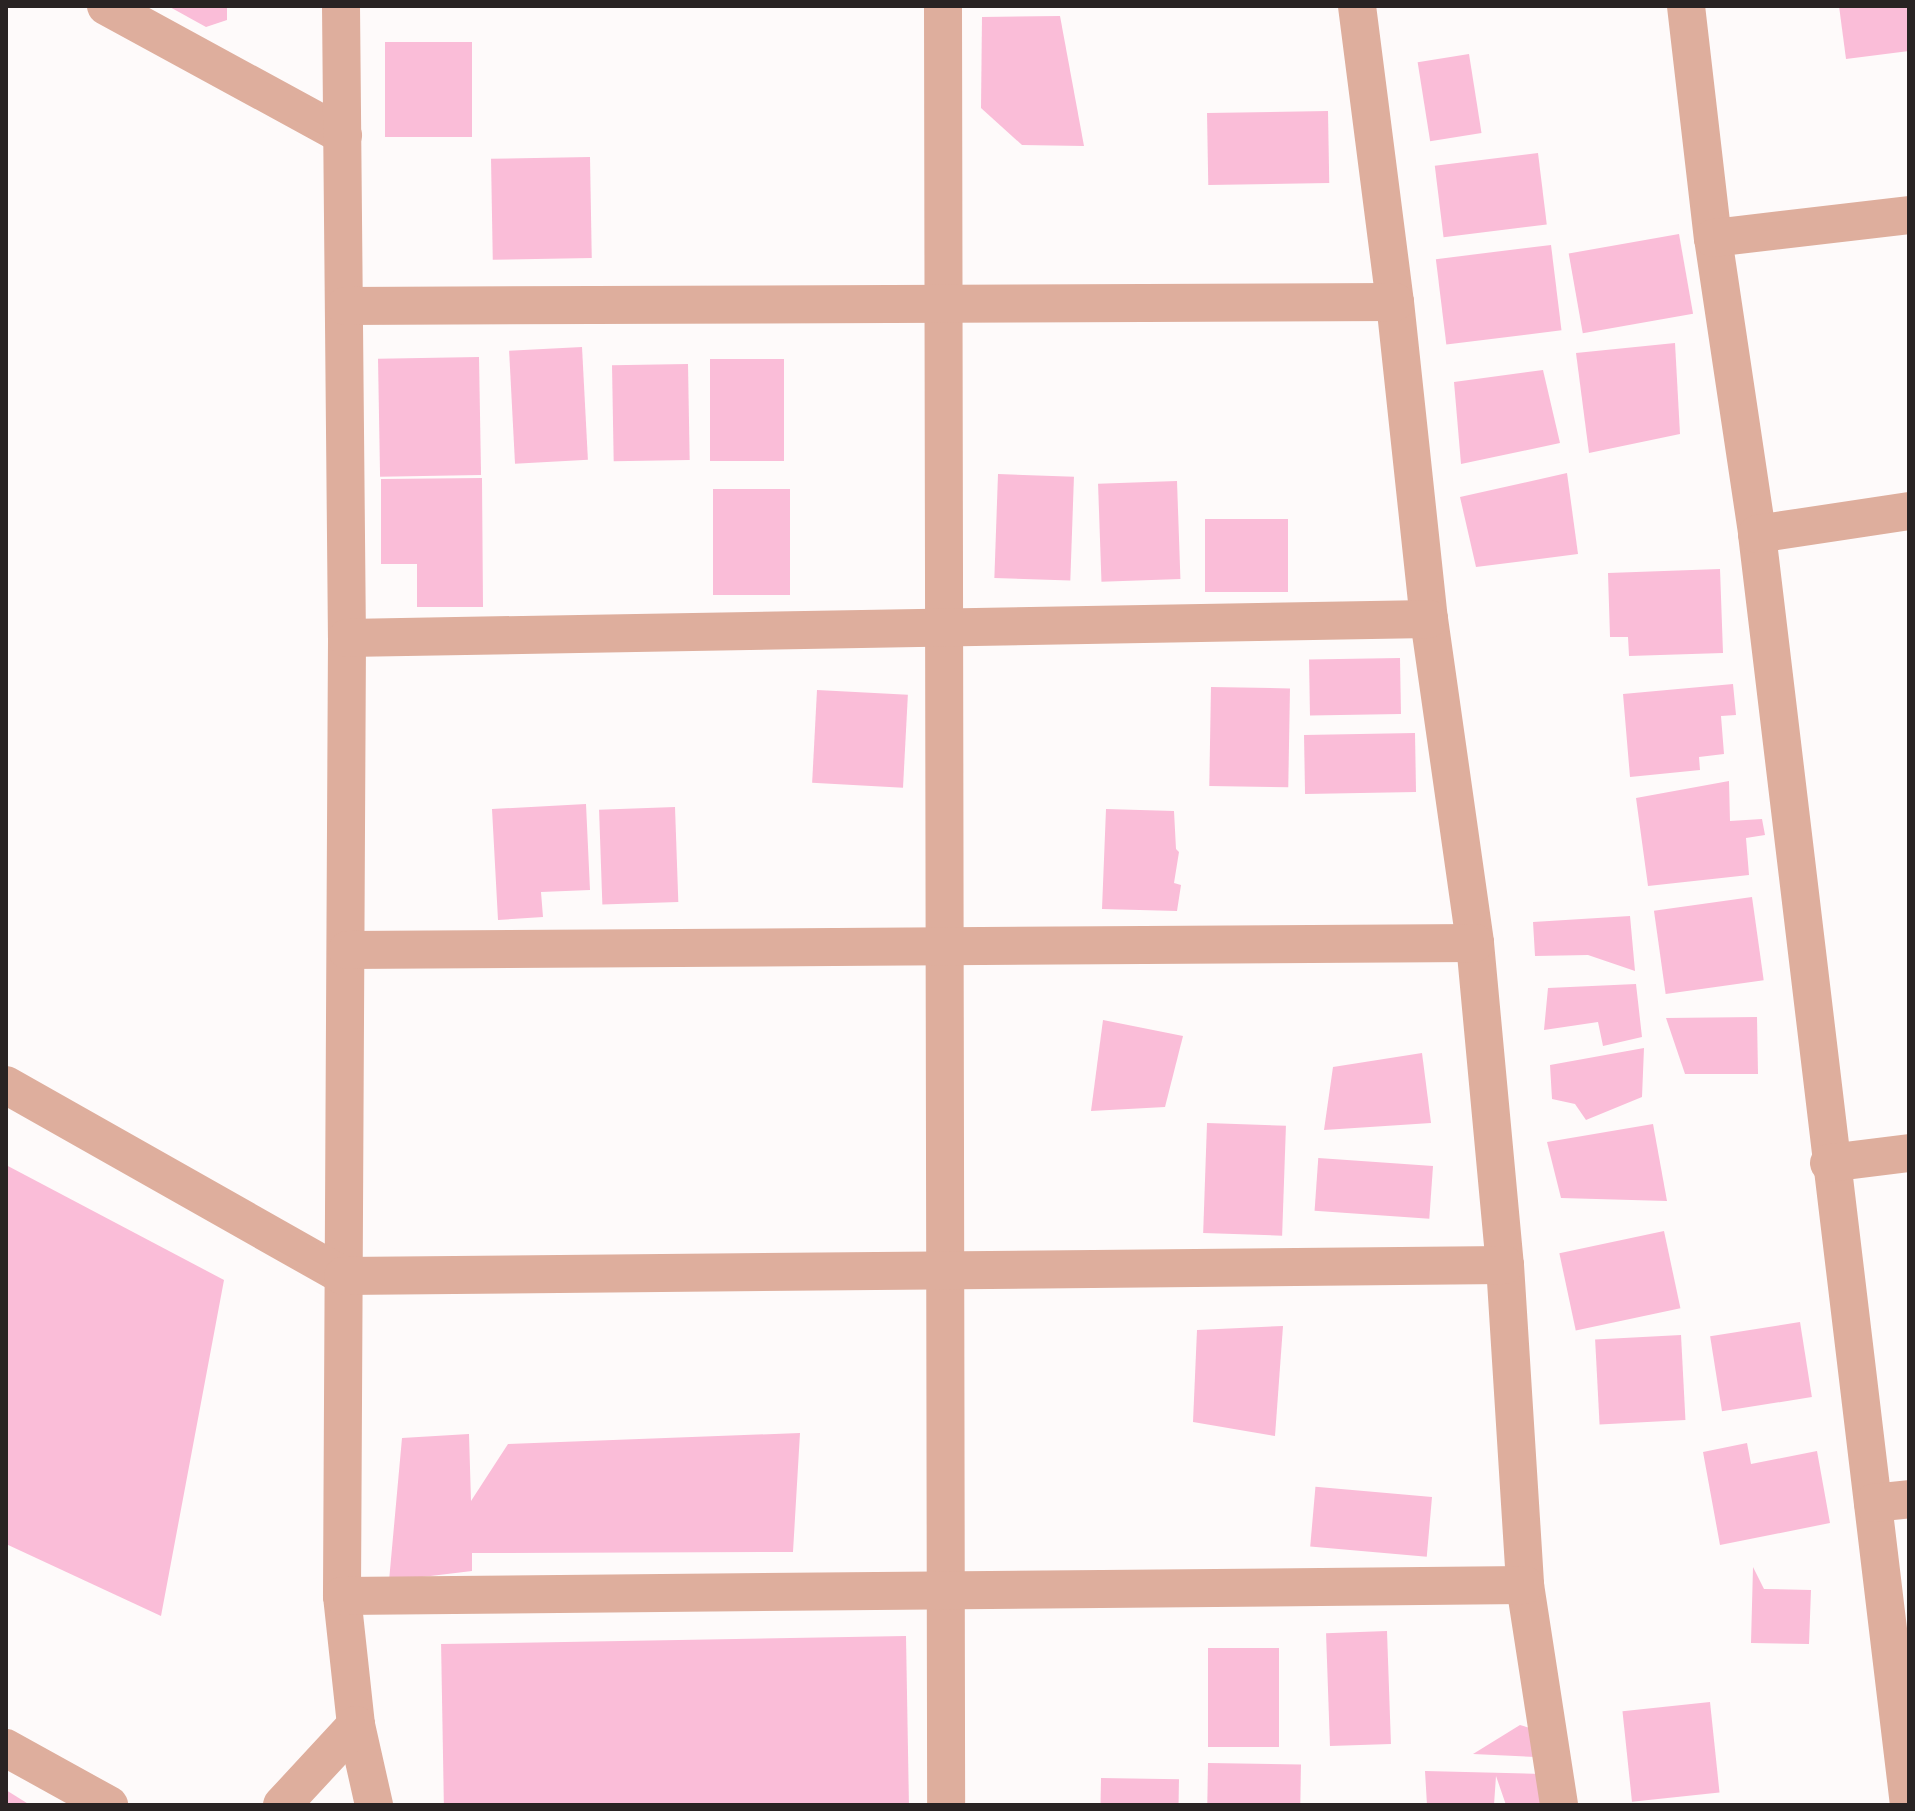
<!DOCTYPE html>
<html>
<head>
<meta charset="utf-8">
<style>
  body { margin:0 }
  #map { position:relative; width:1915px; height:1811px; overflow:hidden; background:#fefafa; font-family:Lora,serif }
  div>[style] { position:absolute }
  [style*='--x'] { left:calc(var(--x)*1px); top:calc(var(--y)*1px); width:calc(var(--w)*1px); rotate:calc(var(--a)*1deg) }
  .building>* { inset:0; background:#fabdd8; transform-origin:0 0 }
  .minor>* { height:38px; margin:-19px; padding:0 19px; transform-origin:19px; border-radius:19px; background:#deae9d }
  span { translate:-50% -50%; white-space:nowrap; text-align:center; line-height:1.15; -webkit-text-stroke:6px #fefafa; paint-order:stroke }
  .frame { position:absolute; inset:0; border:8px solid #292323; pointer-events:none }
</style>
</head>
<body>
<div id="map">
  <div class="building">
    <i style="clip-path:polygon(168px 6px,227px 6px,227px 20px,206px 27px)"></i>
    <i style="clip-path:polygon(1839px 6px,1909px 6px,1909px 51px,1846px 59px)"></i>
    <i style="clip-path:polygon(1060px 16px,1084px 146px,1022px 145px,981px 108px,982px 17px)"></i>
    <i style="left:385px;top:42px;width:87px;height:95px"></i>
    <i style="left:1469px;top:54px;width:80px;height:52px;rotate:81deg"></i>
    <i style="left:1328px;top:111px;width:72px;height:121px;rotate:89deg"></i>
    <i style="left:1538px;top:153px;width:72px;height:104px;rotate:83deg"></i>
    <i style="left:590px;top:157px;width:101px;height:99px;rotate:89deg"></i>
    <i style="left:1679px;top:234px;width:81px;height:112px;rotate:80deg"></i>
    <i style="left:1551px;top:245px;width:86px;height:116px;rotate:83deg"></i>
    <i style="clip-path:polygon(1675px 343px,1680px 434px,1589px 453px,1576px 353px)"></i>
    <i style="left:582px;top:347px;width:113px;height:73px;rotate:87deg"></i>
    <i style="left:479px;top:357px;width:118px;height:101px;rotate:89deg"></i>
    <i style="left:710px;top:359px;width:74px;height:102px"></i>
    <i style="left:688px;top:364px;width:96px;height:76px;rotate:89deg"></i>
    <i style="clip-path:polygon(1543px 370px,1560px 443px,1461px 464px,1454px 382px)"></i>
    <i style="clip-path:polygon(1567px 473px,1578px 554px,1476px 567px,1460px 497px)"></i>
    <i style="left:998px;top:474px;width:76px;height:104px;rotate:2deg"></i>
    <i style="clip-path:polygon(482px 478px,483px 607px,417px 607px,417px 564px,381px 564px,381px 479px)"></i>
    <i style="left:1177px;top:481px;width:98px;height:79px;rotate:88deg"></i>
    <i style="left:713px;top:489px;width:77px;height:106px"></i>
    <i style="left:1205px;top:519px;width:83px;height:73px"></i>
    <i style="clip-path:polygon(1720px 569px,1723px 653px,1629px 656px,1628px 637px,1610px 637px,1608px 573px)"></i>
    <i style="left:1400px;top:658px;width:56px;height:91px;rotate:89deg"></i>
    <i style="clip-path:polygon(1733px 684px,1736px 715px,1721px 716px,1724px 754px,1699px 757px,1700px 770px,1630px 777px,1623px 694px)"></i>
    <i style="left:1211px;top:687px;width:79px;height:99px;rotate:1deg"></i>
    <i style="left:817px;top:690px;width:91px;height:93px;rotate:3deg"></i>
    <i style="left:1415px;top:733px;width:59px;height:111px;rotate:89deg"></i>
    <i style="clip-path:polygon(1729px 781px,1730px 821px,1762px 819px,1765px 835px,1746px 838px,1749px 875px,1648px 886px,1636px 798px)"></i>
    <i style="clip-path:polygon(586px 804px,590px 890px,541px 892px,543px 917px,498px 920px,492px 809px)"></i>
    <i style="left:675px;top:807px;width:95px;height:76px;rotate:88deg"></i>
    <i style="clip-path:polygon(1106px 809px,1174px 811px,1176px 849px,1179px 852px,1174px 883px,1181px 885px,1177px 911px,1102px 909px)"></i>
    <i style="left:1752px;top:897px;width:84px;height:99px;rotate:82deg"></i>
    <i style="clip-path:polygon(1630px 916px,1635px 971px,1588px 955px,1535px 956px,1533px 922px)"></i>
    <i style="clip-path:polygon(1636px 984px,1642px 1037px,1603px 1046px,1598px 1022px,1544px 1030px,1548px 988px)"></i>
    <i style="clip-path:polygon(1757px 1017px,1758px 1074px,1685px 1074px,1666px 1018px)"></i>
    <i style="clip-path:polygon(1103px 1020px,1183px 1036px,1165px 1107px,1091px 1111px)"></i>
    <i style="clip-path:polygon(1644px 1048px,1642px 1097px,1586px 1120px,1575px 1104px,1552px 1099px,1550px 1065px)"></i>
    <i style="clip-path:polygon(1422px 1053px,1431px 1123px,1324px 1130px,1333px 1067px)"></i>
    <i style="left:1207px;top:1123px;width:79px;height:110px;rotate:2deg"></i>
    <i style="clip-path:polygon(1653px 1124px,1667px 1201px,1561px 1198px,1547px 1142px)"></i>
    <i style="clip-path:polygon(6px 1165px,224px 1280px,161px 1616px,6px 1544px)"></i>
    <i style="left:1433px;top:1166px;width:53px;height:115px;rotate:94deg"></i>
    <i style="left:1664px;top:1231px;width:79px;height:107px;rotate:78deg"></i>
    <i style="left:1800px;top:1322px;width:76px;height:91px;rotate:81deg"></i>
    <i style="clip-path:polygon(1283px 1326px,1275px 1436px,1193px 1422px,1197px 1330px)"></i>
    <i style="left:1681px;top:1335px;width:85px;height:86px;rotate:87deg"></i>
    <i style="clip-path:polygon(800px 1433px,793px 1552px,472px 1553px,472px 1571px,389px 1581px,402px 1438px,469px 1434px,471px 1501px,508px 1444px)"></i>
    <i style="clip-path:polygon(1747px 1443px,1751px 1464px,1817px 1451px,1830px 1523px,1720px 1545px,1703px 1452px)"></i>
    <i style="left:1432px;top:1497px;width:60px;height:117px;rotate:95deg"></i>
    <i style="clip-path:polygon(1753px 1567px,1764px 1589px,1811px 1590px,1809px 1644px,1751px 1643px)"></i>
    <i style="left:1387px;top:1631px;width:113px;height:61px;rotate:88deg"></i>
    <i style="left:906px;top:1636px;width:169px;height:465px;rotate:89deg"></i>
    <i style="left:1279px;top:1648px;width:99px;height:71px;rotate:90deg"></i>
    <i style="left:1710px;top:1702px;width:91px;height:88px;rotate:84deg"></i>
    <i style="clip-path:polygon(1520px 1725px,1543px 1732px,1536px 1757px,1473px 1754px)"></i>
    <i style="left:1208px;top:1763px;width:93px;height:42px;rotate:1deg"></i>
    <i style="clip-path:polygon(1425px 1771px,1542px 1774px,1543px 1805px,1506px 1805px,1496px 1776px,1494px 1805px,1427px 1805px)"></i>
    <i style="left:1101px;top:1778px;width:78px;height:27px;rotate:1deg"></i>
    <i style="clip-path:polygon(6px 1790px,30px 1805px,6px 1805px)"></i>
  </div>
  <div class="minor">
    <i style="--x:106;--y:6;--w:270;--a:28.6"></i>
    <i style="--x:341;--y:6;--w:632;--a:89.46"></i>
    <i style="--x:347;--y:638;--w:958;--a:90.3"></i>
    <i style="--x:342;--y:1596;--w:130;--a:83.8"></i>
    <i style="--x:356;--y:1725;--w:82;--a:77.3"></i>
    <i style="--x:943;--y:6;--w:1799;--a:89.9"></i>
    <i style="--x:1357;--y:6;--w:298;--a:82.7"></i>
    <i style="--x:1395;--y:302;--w:319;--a:83.9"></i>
    <i style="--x:1429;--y:619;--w:327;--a:81.9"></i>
    <i style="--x:1475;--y:943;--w:323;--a:84.7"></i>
    <i style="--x:1505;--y:1265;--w:321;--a:86.4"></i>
    <i style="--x:1525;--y:1585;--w:223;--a:81.2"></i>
    <i style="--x:1686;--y:6;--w:234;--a:83.4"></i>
    <i style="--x:1713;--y:238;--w:299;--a:81.5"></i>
    <i style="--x:1757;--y:534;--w:1280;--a:83.18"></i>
    <i style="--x:1713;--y:238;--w:197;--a:-6.7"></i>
    <i style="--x:345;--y:306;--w:1050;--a:-0.22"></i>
    <i style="--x:1757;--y:534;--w:154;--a:-8.6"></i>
    <i style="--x:347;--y:638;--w:1082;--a:-1.01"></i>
    <i style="--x:347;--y:950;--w:1128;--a:-0.36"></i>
    <i style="--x:6;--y:1085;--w:387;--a:29.5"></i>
    <i style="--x:343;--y:1276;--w:1162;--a:-0.54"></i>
    <i style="--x:1829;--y:1163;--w:81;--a:-7.1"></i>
    <i style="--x:1873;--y:1503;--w:36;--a:-6"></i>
    <i style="--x:342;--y:1596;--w:1183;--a:-0.53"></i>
    <i style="--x:6;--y:1748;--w:118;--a:29"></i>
    <i style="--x:282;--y:1805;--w:109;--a:-47.2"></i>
  </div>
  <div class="frame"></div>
</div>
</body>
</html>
